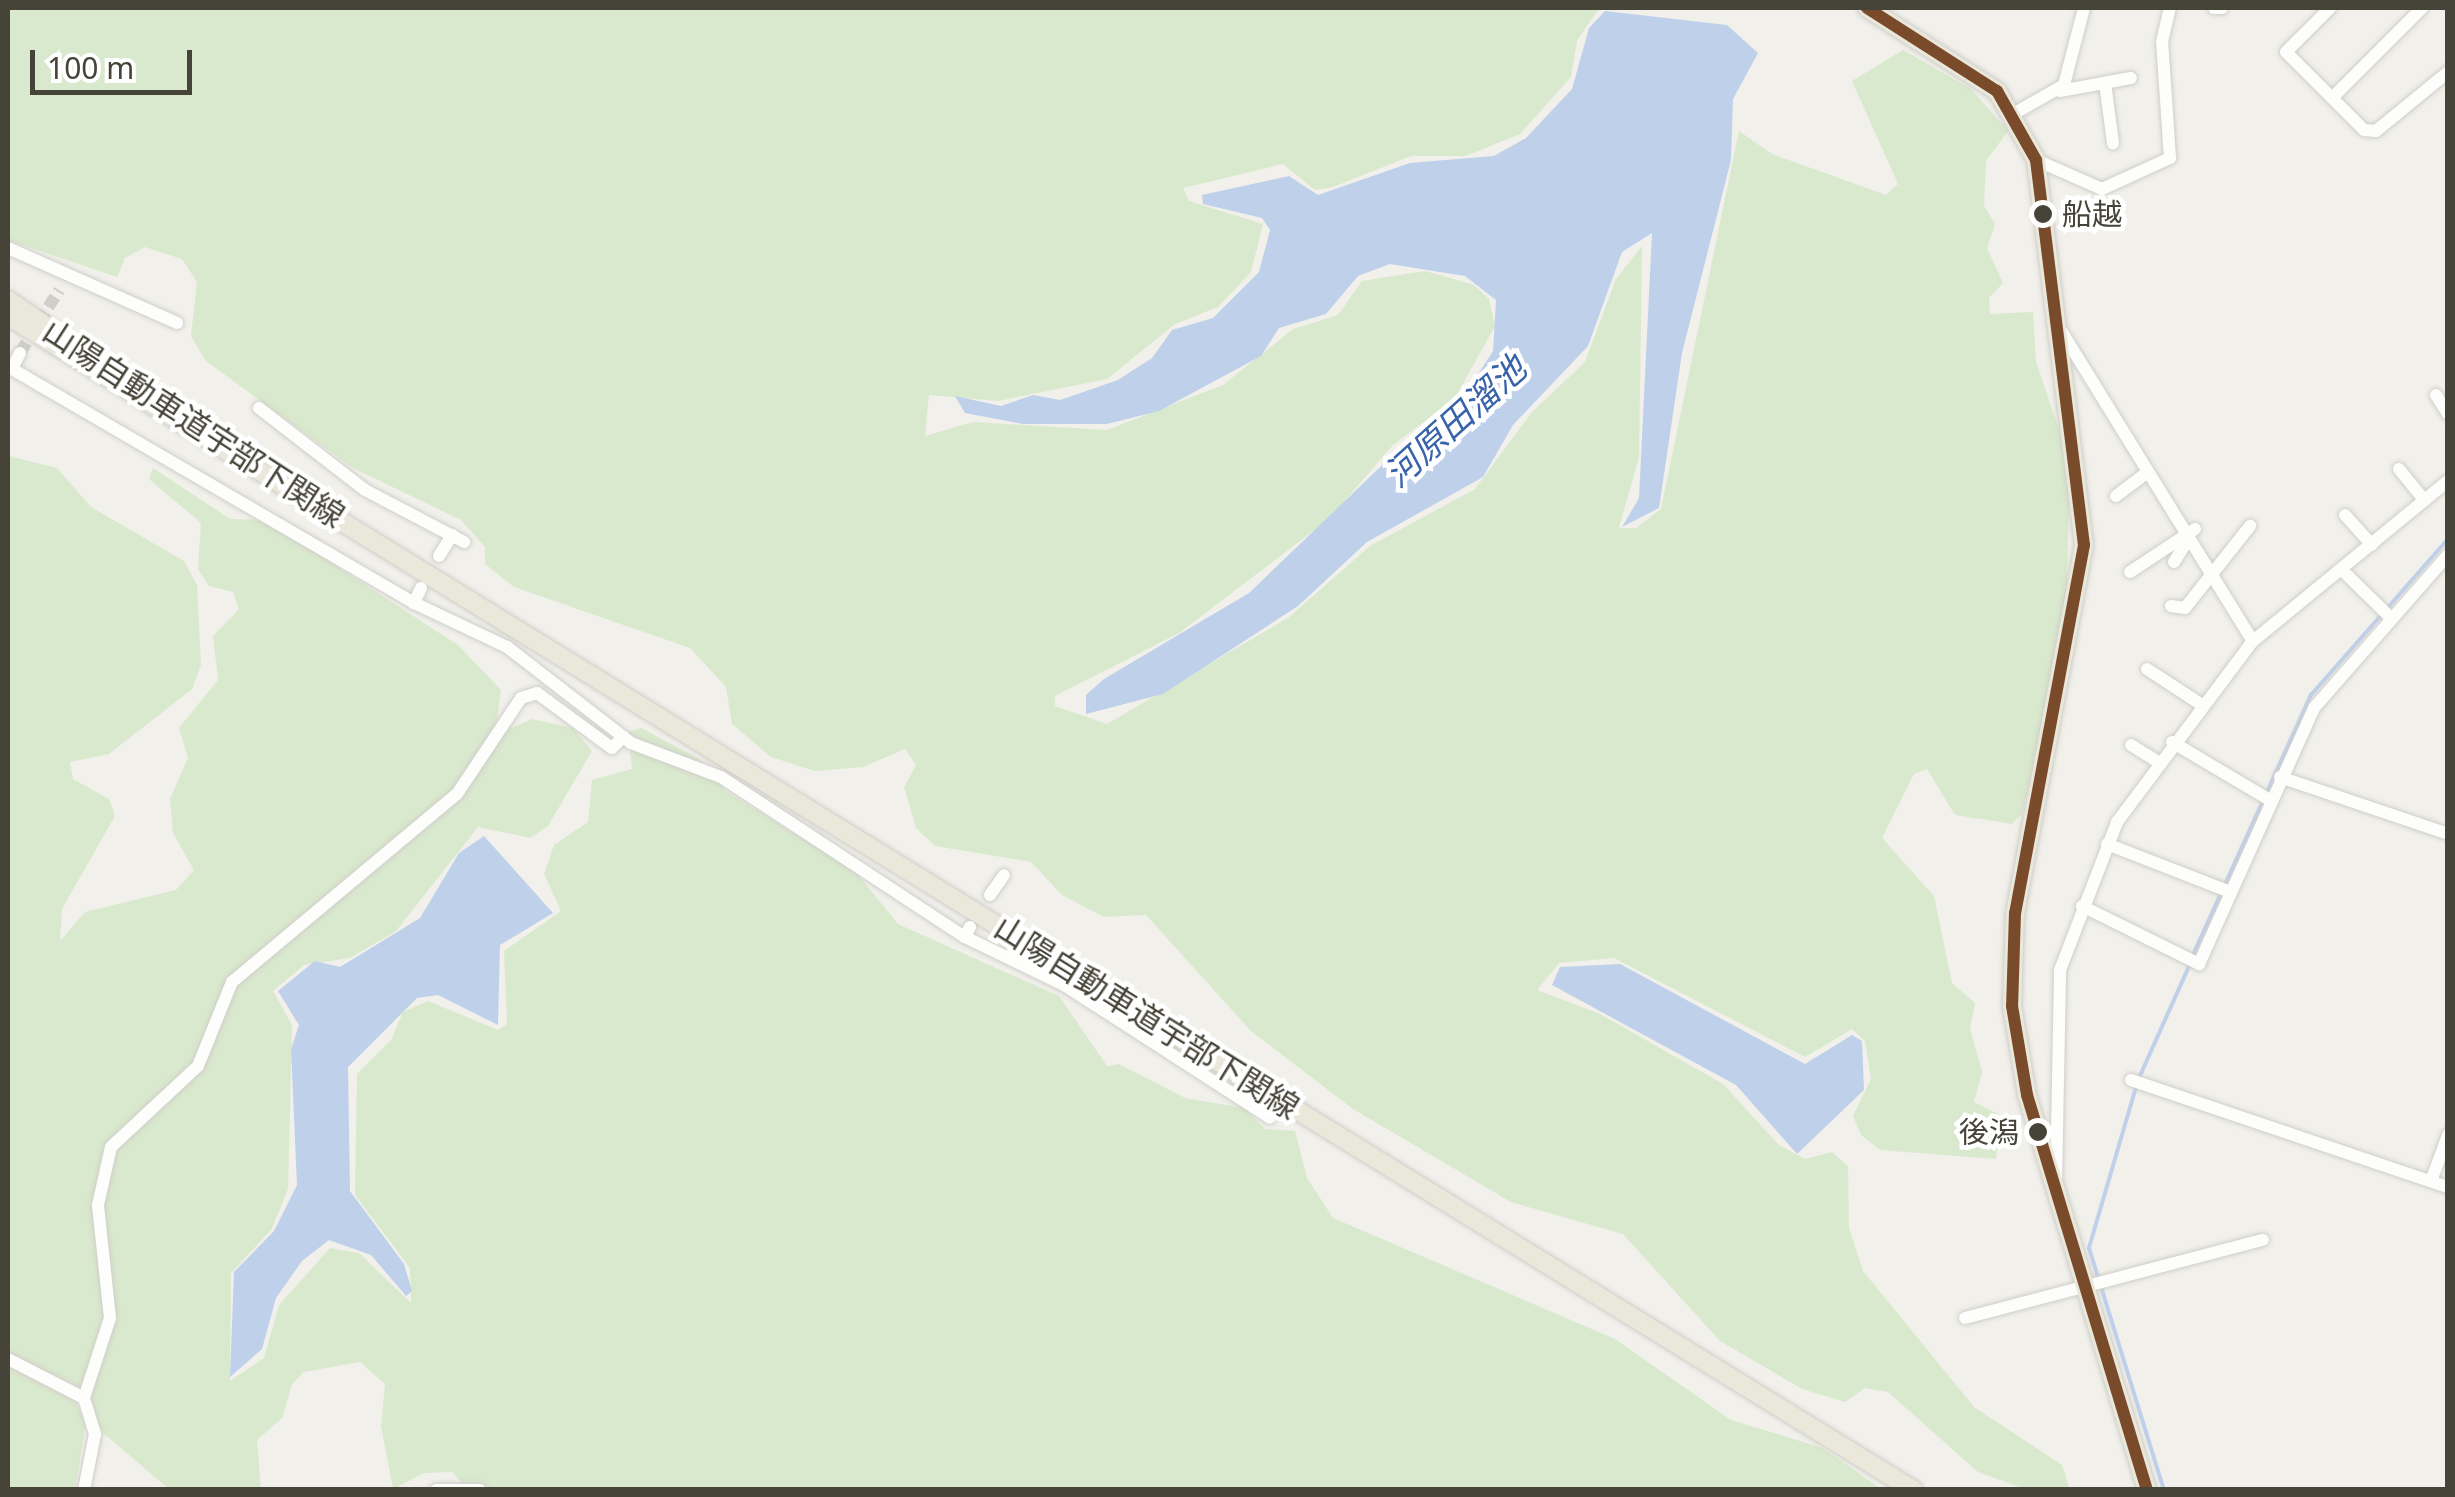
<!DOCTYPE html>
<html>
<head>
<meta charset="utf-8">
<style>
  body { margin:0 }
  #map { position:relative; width:2455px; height:1497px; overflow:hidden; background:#f1f0eb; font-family:"Noto Sans","Noto Sans JP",sans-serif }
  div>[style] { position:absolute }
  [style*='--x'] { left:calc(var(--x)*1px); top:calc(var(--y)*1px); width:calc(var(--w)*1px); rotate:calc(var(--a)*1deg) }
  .green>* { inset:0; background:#d9e9cd }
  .water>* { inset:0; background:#bfd0eb }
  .stream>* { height:4px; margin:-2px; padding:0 2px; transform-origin:2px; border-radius:2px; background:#bfd0eb }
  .minor-tunnel>* { height:12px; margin-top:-6px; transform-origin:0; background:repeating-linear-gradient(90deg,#cfcec7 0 12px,transparent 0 18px) }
  .roads { filter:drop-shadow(0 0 2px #cfcec9) drop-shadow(0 0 2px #cfcec9) }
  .minor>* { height:12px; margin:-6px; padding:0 6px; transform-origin:6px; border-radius:6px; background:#fdfdfc }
  .highway>* { height:18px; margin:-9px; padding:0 9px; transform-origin:9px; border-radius:9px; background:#eae8db }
  .bus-1>* { height:12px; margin:-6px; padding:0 6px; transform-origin:6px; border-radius:6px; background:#7a4b2a }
  .dots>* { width:28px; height:28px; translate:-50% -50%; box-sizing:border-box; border:5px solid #fff; border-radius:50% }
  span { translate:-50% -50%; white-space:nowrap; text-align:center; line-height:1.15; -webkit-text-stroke:9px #fff; paint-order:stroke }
  .bus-label { font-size:30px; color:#464438 }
  .left { translate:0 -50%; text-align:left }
  .right { translate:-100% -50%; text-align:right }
  .street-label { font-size:32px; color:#464438 }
  .water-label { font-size:35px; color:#3863ab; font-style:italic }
  .frame { position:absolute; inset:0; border:10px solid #464438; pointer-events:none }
  .scale { position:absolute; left:30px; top:50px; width:162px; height:45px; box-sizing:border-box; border:5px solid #464438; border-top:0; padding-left:12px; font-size:30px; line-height:35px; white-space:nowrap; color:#464438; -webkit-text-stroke:8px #fff; paint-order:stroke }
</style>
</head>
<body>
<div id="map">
  <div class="green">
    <i style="clip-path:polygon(8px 8px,1599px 8px,1577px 41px,1571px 77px,1520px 134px,1466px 156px,1411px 156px,1333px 187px,1315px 190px,1283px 164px,1183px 188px,1189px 201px,1263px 224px,1251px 272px,1218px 307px,1175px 324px,1107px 379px,998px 401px,929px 395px,925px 436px,973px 422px,1107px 430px,1223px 385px,1293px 329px,1338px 315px,1362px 281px,1425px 271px,1474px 285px,1489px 299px,1495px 326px,1455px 398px,1392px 446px,1330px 518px,1179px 633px,1055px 696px,1055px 706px,1107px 724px,1288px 618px,1370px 546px,1475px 489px,1532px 412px,1585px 362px,1616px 279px,1642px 246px,1639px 457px,1619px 528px,1636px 528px,1661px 509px,1739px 131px,1772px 154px,1886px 195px,1898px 184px,1852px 81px,1903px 50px,1971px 89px,2008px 131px,1986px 161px,1984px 206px,1995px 224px,1987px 248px,2003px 283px,1989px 298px,1990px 314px,2033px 312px,2036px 362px,2070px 462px,2066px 615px,2022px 814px,2012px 824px,1955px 815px,1927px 769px,1914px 774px,1882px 838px,1934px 896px,1952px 983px,1975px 1003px,1970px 1028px,1982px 1072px,1974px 1102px,2000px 1115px,1996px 1159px,1880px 1150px,1861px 1135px,1853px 1116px,1871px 1079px,1865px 1041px,1852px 1029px,1805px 1057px,1614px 958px,1559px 963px,1537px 990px,1600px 1014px,1723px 1084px,1779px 1145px,1805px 1159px,1832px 1152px,1848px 1166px,1849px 1228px,1863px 1271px,1974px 1407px,2062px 1465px,2070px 1489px,2025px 1489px,1978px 1472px,1888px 1392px,1865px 1388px,1845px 1402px,1802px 1389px,1720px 1341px,1623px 1234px,1511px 1202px,1353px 1109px,1251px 1031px,1146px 915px,1104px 917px,1062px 895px,1031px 862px,935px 846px,916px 828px,904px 787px,916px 765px,905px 749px,863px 767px,815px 771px,771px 757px,732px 724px,726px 687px,690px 648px,514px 587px,485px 564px,485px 547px,461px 520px,353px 468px,206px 361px,191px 336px,197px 282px,182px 259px,145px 247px,125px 258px,117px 277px,8px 240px)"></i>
    <i style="clip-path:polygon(8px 456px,57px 468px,91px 507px,184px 561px,197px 585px,201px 665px,192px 689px,109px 754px,70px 762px,73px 779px,109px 799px,115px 816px,62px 909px,60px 941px,85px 912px,176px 890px,194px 870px,173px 833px,170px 799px,188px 758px,179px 728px,218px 680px,213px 636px,239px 609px,233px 592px,209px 586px,198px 569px,201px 523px,149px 479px,153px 468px,230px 519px,265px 520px,458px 645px,501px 690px,495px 735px,532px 719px,573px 728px,592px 751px,548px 826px,530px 838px,478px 827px,396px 931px,350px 958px,304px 965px,273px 991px,292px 1025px,288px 1189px,271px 1230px,231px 1273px,230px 1381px,264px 1358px,279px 1305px,330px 1248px,359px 1253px,411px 1303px,410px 1268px,355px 1195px,357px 1074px,391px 1040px,403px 1012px,428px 1001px,498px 1030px,507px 1024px,504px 951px,561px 911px,544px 874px,554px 845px,588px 822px,592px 780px,632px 769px,628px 732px,641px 728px,698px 758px,727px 792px,855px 871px,898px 924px,1059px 996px,1107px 1066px,1119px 1064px,1185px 1098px,1244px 1108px,1265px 1129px,1295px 1131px,1307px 1178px,1333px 1218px,1615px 1339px,1731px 1420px,1823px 1448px,1881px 1489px,468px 1490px,452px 1472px,424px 1473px,393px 1489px,381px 1426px,385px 1384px,360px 1362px,303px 1372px,292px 1385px,282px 1418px,257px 1440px,261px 1489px,169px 1489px,102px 1432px,83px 1389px,8px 1354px)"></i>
    <i style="clip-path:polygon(8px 1366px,73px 1398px,86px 1422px,75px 1489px,8px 1489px)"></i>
  </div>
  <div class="water">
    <i style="clip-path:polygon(1605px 11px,1727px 25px,1758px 53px,1733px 99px,1731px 160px,1682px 353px,1659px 508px,1622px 527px,1639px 498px,1652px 233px,1622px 252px,1588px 346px,1513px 425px,1483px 477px,1367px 542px,1298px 606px,1163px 694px,1086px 714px,1086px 695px,1104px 679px,1249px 593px,1400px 448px,1455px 410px,1493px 351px,1496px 300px,1465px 276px,1390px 264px,1358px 276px,1326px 314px,1279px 328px,1261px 356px,1159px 411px,1107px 424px,1023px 424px,965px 413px,955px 396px,1001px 406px,1033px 395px,1060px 400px,1118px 380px,1152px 358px,1172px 330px,1213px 318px,1259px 272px,1270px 230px,1262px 218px,1203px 204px,1202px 195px,1289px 176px,1318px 195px,1410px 163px,1494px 156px,1526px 138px,1572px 89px,1589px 28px)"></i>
    <i style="clip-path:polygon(484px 836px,553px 913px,500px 945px,498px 1025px,438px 995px,417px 998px,348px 1067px,350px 1191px,404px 1264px,412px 1291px,406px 1296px,371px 1255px,329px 1240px,302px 1261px,276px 1298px,262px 1349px,230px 1377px,234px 1272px,274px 1231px,297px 1185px,291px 1049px,299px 1025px,278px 991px,315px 961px,340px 967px,420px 918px,459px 853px)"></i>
    <i style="clip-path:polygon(1620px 964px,1805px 1064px,1852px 1035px,1862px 1041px,1864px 1090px,1797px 1154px,1736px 1085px,1552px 985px,1560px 967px)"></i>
  </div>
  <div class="stream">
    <i style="--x:2193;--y:955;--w:286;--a:-65.6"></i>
    <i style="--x:2311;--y:695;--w:208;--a:-48.7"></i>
    <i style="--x:2139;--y:1078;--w:125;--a:-65.9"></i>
    <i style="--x:2136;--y:1087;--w:168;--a:106.3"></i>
    <i style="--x:2089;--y:1248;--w:253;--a:72.8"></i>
  </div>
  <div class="minor-tunnel">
    <i style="--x:20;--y:353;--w:74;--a:-58.2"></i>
  </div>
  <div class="roads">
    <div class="minor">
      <i style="--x:2214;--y:8;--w:8;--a:0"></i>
      <i style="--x:2330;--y:8;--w:62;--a:135"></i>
      <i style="--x:2286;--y:52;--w:110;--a:45"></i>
      <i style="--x:2364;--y:130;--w:12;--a:5"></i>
      <i style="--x:2376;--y:131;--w:93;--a:-39.3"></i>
      <i style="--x:2105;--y:83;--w:61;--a:82.4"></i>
      <i style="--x:2060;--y:91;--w:72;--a:-10.4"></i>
      <i style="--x:2332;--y:98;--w:127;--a:-45"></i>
      <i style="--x:2015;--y:113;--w:56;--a:-29.7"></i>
      <i style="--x:2064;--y:85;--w:80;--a:-75.4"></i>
      <i style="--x:2036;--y:160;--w:72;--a:23.7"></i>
      <i style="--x:2102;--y:189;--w:75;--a:-24.5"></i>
      <i style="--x:2170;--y:158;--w:116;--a:-93.9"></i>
      <i style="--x:2162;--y:42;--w:35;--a:-77"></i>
      <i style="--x:8;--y:248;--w:185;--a:23.9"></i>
      <i style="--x:2060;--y:329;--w:367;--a:58.3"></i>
      <i style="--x:20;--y:353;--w:18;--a:117"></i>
      <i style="--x:12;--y:369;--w:465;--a:30.2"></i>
      <i style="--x:2436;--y:395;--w:22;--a:58"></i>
      <i style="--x:259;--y:408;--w:134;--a:37.7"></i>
      <i style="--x:365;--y:490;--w:112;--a:27.7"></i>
      <i style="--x:2399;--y:469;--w:40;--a:51"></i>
      <i style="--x:2116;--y:496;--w:38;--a:-37"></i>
      <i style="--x:2345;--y:515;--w:40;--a:48"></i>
      <i style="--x:439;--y:556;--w:25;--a:-58"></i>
      <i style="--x:2174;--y:562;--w:26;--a:-58"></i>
      <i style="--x:2343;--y:571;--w:66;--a:44.4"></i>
      <i style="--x:2130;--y:572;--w:78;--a:-33.5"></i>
      <i style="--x:421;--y:588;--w:17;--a:115"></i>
      <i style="--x:414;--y:603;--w:103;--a:25.3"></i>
      <i style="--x:507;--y:647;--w:157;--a:37.7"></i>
      <i style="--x:631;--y:743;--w:96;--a:20.7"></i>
      <i style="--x:721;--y:777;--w:292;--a:33.3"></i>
      <i style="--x:2171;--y:606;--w:14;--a:8"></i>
      <i style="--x:2185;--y:608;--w:105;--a:-51.6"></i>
      <i style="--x:2147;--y:669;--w:66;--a:33.2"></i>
      <i style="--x:2172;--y:742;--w:112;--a:30.7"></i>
      <i style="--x:2131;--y:745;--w:31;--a:32"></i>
      <i style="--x:2280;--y:777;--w:177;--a:18.7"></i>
      <i style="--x:2107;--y:844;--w:132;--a:21.3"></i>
      <i style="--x:990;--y:895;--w:24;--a:-55"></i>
      <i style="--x:2082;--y:906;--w:131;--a:26.4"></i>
      <i style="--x:2199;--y:964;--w:281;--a:-65.8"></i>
      <i style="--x:2314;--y:708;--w:203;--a:-48.8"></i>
      <i style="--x:970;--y:927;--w:11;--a:117"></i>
      <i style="--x:965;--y:937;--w:110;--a:25.9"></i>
      <i style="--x:1064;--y:985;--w:245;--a:32.8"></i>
      <i style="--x:2131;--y:1080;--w:335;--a:18.7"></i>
      <i style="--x:2431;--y:1181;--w:49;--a:-69.7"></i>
      <i style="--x:2056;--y:1184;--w:214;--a:-88.9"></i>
      <i style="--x:2060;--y:970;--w:159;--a:-68.9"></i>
      <i style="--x:2117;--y:822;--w:226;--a:-53.1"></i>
      <i style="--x:2253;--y:641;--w:252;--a:-39.4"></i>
      <i style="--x:1965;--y:1318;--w:308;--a:-14.7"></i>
      <i style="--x:8;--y:1359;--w:85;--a:27.2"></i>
      <i style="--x:84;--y:1398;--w:38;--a:73"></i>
      <i style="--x:95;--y:1434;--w:57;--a:101.1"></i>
      <i style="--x:84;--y:1398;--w:84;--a:-72"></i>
      <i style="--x:110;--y:1318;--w:114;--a:-96.1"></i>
      <i style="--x:98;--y:1205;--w:59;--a:-77.4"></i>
      <i style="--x:111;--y:1147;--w:119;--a:-43"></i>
      <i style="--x:198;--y:1066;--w:91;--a:-68"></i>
      <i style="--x:232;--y:982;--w:293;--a:-39.9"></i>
      <i style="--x:457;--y:794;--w:115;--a:-56.3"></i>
      <i style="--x:521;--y:698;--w:17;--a:-17"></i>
      <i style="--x:537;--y:693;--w:93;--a:36.3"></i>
      <i style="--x:612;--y:748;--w:16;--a:-45"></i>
      <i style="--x:436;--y:1490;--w:44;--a:0"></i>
    </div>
    <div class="highway">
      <i style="--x:1867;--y:8;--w:154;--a:32.6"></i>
      <i style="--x:1997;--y:91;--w:79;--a:60.5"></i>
      <i style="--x:2036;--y:160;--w:388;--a:82.9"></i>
      <i style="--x:2084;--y:545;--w:374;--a:100.6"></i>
      <i style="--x:2015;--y:913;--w:93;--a:91.8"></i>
      <i style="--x:2012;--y:1006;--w:90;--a:80.4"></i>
      <i style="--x:2027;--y:1095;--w:413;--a:73.1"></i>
      <i style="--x:8;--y:300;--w:60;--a:34.2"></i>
      <i style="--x:8;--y:316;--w:2238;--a:31.64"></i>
    </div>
  </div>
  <div class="bus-1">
    <i style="--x:1867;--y:8;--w:154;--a:32.6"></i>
    <i style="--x:1997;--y:91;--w:79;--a:60.5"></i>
    <i style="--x:2036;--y:160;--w:388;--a:82.9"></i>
    <i style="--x:2084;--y:545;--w:374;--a:100.6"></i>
    <i style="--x:2015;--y:913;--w:93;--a:91.8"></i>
    <i style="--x:2012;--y:1006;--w:90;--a:80.4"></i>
    <i style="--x:2027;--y:1095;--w:413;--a:73.1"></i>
  </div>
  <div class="dots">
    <i style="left:2043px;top:214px;background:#464438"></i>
    <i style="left:2038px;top:1132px;background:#464438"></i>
  </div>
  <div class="bus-label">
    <span class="left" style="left:2062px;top:214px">船越</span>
    <span class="right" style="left:2019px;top:1132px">後潟</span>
  </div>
  <div class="street-label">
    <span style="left:194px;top:423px;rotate:33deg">山陽自動車道宇部下関線</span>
    <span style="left:1147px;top:1017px;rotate:32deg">山陽自動車道宇部下関線</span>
  </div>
  <div class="water-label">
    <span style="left:1455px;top:421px;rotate:-42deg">河原田溜池</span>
  </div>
  <div class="frame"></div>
  <div class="scale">100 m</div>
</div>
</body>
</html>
